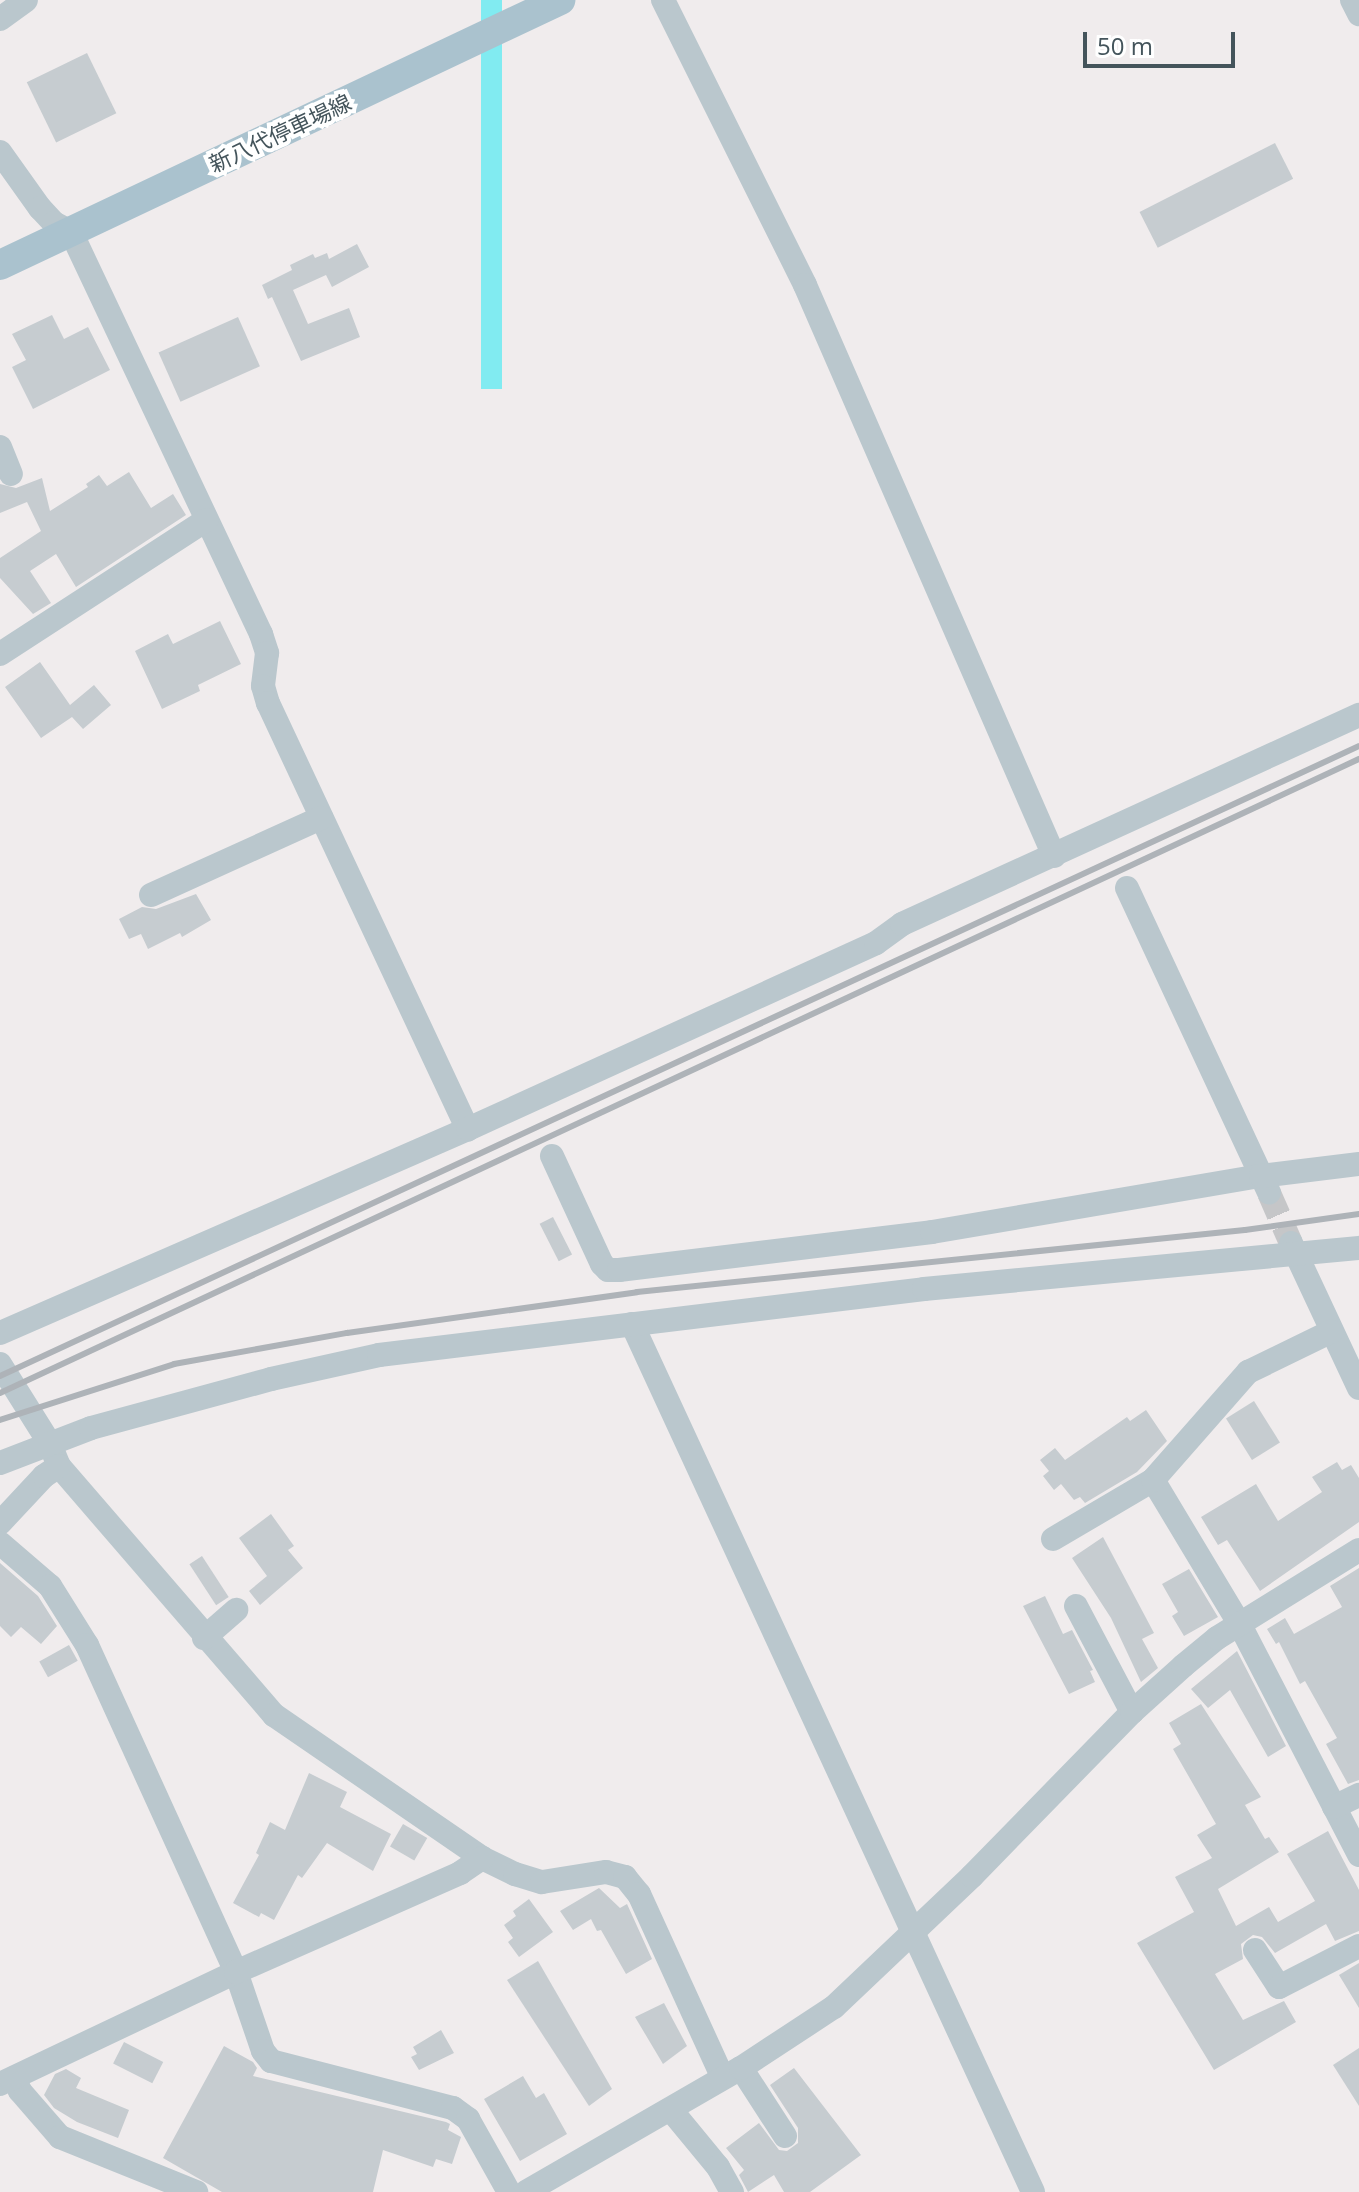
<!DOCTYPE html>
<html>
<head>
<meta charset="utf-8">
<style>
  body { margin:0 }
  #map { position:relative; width:1359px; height:2192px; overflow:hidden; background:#f0eced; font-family:"Open Sans","Noto Sans JP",sans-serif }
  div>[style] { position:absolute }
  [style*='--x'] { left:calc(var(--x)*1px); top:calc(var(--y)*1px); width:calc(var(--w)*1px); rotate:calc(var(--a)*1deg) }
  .water>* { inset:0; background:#81ebf1; transform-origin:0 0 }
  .building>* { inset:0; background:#c6ccd0; transform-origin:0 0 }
  .minor-tunnel>* { height:24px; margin-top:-12px; transform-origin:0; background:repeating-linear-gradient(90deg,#c5c6c8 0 24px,transparent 0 36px) }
  .minor>* { height:24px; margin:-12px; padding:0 12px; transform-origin:12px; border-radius:12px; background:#bac7cd }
  .major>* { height:30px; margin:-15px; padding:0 15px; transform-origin:15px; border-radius:15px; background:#aac2ce }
  .rail>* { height:6px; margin:-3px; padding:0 3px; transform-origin:3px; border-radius:3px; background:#aeb3b8 }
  span { translate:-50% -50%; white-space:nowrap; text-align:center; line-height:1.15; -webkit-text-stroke:8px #fff; paint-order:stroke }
  .street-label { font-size:22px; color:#44545b }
  .scale { position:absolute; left:1083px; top:32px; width:152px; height:36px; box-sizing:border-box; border:4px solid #44545b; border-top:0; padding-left:10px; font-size:24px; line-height:28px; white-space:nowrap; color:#44545b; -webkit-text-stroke:6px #fff; paint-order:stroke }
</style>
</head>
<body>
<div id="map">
  <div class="water">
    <i style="left:481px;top:0;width:21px;height:389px"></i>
  </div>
  <div class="building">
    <i style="left:87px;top:53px;width:67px;height:67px;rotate:64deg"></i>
    <i style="left:1275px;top:143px;width:40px;height:152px;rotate:63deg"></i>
    <i style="clip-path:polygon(357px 244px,369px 267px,332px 287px,326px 275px,293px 290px,308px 324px,349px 308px,360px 337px,301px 361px,272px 297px,268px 299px,262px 285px,292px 270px,290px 265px,313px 254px,315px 258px,327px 253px,329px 259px)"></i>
    <i style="clip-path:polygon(52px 315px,64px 339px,88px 327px,110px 370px,33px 409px,12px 367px,26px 360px,12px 334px)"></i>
    <i style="left:238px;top:317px;width:54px;height:87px;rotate:66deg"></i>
    <i style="clip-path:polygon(129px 472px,151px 508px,173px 494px,186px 515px,76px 587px,56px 554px,30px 571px,51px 603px,33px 614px,0 578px,0 558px,41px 531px,27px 502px,0 513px,0 484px,16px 488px,42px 478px,50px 511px,88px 487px,86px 484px,99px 475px,107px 486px)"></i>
    <i style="clip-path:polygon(220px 621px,241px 664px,198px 685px,200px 691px,162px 709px,135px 651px,168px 634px,173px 644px)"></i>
    <i style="clip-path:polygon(40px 662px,70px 705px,94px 685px,111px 705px,83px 729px,72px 717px,41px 738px,5px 687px)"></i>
    <i style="clip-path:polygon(196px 894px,211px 920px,182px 937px,180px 933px,148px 949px,141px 934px,129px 939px,119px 919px,142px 907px,156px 909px)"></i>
    <i style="left:553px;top:1217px;width:42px;height:15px;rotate:63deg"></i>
    <i style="left:1254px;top:1401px;width:49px;height:33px;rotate:58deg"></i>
    <i style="clip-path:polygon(1146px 1410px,1167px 1441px,1137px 1472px,1085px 1503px,1080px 1497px,1074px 1500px,1061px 1484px,1054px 1490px,1043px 1476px,1049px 1471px,1040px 1460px,1055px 1448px,1065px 1460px,1127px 1417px,1130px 1421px)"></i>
    <i style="clip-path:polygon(1337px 1462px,1342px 1470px,1351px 1465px,1359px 1478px,1359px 1522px,1260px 1591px,1227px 1540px,1218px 1545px,1201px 1517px,1256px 1484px,1278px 1521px,1322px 1492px,1312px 1477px)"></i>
    <i style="clip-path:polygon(271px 1514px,294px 1546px,288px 1550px,303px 1568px,260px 1605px,249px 1591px,267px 1576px,239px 1538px)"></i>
    <i style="clip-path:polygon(1103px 1537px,1154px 1633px,1142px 1639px,1158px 1668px,1141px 1682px,1111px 1618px,1072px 1558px)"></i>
    <i style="left:202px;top:1556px;width:49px;height:15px;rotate:57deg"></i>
    <i style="clip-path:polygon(0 1563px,38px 1596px,57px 1626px,41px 1644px,21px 1627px,11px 1637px,0 1626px)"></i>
    <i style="clip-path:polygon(1359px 1568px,1359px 1780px,1348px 1784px,1326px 1744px,1337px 1738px,1305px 1681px,1300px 1684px,1279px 1642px,1276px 1644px,1267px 1629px,1285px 1618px,1294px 1634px,1342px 1607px,1330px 1586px)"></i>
    <i style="clip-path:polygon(1189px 1569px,1218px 1617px,1184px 1636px,1172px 1616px,1178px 1612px,1162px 1584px)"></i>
    <i style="clip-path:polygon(1045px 1596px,1063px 1634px,1072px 1630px,1093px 1670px,1090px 1671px,1095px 1682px,1069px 1694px,1023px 1606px)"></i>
    <i style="left:69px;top:1645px;width:18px;height:34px;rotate:61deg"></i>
    <i style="clip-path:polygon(1237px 1651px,1286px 1746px,1268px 1757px,1230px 1690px,1208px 1708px,1191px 1689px)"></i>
    <i style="clip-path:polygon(1201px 1704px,1261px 1797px,1245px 1805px,1265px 1839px,1269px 1837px,1279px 1852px,1218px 1889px,1236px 1926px,1269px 1907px,1278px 1922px,1315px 1901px,1287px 1854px,1328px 1831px,1359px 1890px,1359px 1931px,1335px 1941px,1326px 1924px,1275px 1953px,1262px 1937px,1253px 1935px,1241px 1944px,1243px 1959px,1215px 1974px,1243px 2020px,1284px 2001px,1296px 2022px,1214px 2070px,1137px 1943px,1194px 1912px,1175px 1877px,1212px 1858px,1197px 1835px,1216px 1824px,1173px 1749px,1181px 1744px,1169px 1723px)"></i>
    <i style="clip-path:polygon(309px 1773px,347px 1792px,340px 1807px,391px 1834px,373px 1871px,327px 1843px,302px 1878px,298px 1875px,274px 1920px,261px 1913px,259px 1917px,233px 1903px,259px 1855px,256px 1853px,270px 1822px,285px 1830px)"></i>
    <i style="left:403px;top:1824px;width:28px;height:26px;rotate:30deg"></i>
    <i style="clip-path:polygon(599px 1888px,620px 1908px,627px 1904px,652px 1959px,626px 1974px,601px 1930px,597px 1931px,591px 1919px,573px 1930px,560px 1911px)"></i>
    <i style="clip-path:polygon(529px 1899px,553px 1932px,519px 1957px,508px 1942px,513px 1938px,504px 1925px,516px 1916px,513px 1911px)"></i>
    <i style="clip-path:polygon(538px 1961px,612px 2089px,589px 2106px,507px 1980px)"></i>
    <i style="clip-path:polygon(1359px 1963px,1359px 2008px,1339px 1975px)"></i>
    <i style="clip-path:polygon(664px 2003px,687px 2046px,663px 2064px,635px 2017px)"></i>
    <i style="clip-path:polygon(441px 2030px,454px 2053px,419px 2070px,411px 2057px,417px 2054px,413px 2047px)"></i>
    <i style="left:124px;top:2042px;width:44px;height:24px;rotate:27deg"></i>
    <i style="clip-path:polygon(224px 2046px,253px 2062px,257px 2068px,253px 2076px,446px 2122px,450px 2124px,448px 2130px,461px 2137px,452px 2164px,436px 2159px,433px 2167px,383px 2150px,373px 2192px,222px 2192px,163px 2158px)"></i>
    <i style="clip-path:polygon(1359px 2048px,1359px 2106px,1333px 2065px)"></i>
    <i style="clip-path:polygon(794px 2068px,861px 2155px,810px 2192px,784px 2192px,774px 2175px,748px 2192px,739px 2175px,744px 2170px,726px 2148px,759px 2123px,779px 2150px,787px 2151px,798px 2143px,798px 2128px,770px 2085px)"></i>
    <i style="clip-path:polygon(66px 2069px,81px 2078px,76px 2088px,129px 2110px,118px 2138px,77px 2122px,54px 2108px,44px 2095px,55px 2074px)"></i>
    <i style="clip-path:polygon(523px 2076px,536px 2098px,544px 2093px,567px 2134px,520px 2161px,484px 2099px)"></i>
  </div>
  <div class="minor-tunnel">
    <i style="--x:1269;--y:1193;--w:55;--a:66.3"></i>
  </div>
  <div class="minor">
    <i style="--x:663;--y:0;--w:318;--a:63.5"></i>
    <i style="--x:805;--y:285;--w:623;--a:66.44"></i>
    <i style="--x:1352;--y:0;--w:16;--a:63"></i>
    <i style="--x:0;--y:19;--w:32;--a:-36"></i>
    <i style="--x:0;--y:152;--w:69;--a:54.5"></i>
    <i style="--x:40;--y:208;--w:21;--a:47"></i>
    <i style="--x:54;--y:223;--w:19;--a:28"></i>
    <i style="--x:71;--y:232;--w:445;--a:64.7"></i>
    <i style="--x:261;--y:634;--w:20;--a:72"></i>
    <i style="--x:267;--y:653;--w:33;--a:97"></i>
    <i style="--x:263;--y:686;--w:18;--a:74"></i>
    <i style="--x:268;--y:703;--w:471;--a:64.9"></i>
    <i style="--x:0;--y:447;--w:29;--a:68"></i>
    <i style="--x:0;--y:654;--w:246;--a:-33"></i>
    <i style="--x:1127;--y:888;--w:336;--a:65"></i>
    <i style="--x:151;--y:895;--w:187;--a:-24.4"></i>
    <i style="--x:552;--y:1156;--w:119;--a:65.2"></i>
    <i style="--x:602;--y:1264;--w:8;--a:45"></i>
    <i style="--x:608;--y:1270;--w:11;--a:0"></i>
    <i style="--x:619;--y:1270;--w:315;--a:-6.9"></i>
    <i style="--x:932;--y:1232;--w:334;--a:-9.7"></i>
    <i style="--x:1261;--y:1176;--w:99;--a:-7"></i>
    <i style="--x:1291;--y:1243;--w:160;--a:64.9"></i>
    <i style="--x:632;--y:1324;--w:956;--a:65.2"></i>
    <i style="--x:0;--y:1333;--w:511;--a:-23.55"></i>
    <i style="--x:468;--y:1129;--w:448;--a:-24.5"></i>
    <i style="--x:876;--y:943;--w:32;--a:-36"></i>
    <i style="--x:902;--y:924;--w:503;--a:-24.58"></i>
    <i style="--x:0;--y:1364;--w:94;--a:58"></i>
    <i style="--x:50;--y:1444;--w:24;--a:68"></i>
    <i style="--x:59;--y:1466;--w:329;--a:49.2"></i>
    <i style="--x:274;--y:1715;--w:252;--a:34.5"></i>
    <i style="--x:482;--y:1858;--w:37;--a:26"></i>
    <i style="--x:515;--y:1874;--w:28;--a:17"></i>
    <i style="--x:542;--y:1882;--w:65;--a:-8.9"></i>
    <i style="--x:606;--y:1872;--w:20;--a:15"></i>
    <i style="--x:625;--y:1877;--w:22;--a:51"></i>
    <i style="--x:639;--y:1894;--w:202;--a:65.5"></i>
    <i style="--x:0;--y:1463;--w:97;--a:-21"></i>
    <i style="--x:91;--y:1428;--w:187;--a:-15.2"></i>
    <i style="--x:271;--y:1379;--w:111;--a:-12.5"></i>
    <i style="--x:379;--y:1355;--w:549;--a:-6.9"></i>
    <i style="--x:924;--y:1289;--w:437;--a:-5.4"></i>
    <i style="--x:1153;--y:1480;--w:169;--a:59"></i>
    <i style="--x:1240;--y:1625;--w:259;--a:62.6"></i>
    <i style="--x:0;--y:1523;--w:64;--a:-46.9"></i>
    <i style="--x:44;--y:1476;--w:18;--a:-34"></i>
    <i style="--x:1053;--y:1539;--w:116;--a:-30.5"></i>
    <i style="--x:1153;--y:1480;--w:144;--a:-48.7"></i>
    <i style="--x:1248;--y:1372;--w:93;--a:-26"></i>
    <i style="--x:0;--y:1543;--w:66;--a:40.7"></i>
    <i style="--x:50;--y:1586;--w:70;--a:57.9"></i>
    <i style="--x:87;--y:1645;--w:359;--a:65.5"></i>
    <i style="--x:236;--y:1972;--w:83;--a:71.1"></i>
    <i style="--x:263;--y:2051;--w:13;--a:51"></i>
    <i style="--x:271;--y:2061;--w:188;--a:14.5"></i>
    <i style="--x:453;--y:2108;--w:19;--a:36"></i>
    <i style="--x:468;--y:2119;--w:84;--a:60.7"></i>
    <i style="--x:1076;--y:1606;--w:120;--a:62.2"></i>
    <i style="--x:204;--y:1638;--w:43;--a:-41.2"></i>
    <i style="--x:1334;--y:1807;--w:28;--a:-26"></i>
    <i style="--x:1255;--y:1950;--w:44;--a:57"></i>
    <i style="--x:1279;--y:1987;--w:90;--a:-27.1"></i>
    <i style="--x:741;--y:2068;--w:81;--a:57.1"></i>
    <i style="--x:14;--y:2078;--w:14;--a:65"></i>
    <i style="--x:20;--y:2091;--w:61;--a:49"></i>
    <i style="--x:60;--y:2137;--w:147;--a:22"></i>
    <i style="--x:0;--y:2084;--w:261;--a:-25.4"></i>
    <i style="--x:236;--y:1972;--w:245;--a:-23.8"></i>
    <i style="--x:460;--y:1873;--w:27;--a:-34"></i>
    <i style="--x:671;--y:2110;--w:74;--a:50.5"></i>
    <i style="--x:718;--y:2167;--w:29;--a:61"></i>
    <i style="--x:526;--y:2192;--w:248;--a:-30"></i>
    <i style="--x:741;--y:2068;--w:111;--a:-33.3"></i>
    <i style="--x:834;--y:2007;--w:190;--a:-43.5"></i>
    <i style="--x:972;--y:1876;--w:229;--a:-45.7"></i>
    <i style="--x:1132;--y:1712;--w:69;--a:-42"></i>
    <i style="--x:1183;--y:1666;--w:44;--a:-39.5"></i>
    <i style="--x:1217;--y:1638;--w:167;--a:-31.8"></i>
  </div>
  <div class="major">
    <i style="--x:0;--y:265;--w:620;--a:-25.32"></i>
  </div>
  <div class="rail">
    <i style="--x:0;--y:1376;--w:1498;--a:-24.87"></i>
    <i style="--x:0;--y:1393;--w:1500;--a:-25.01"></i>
    <i style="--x:0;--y:1420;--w:183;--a:-17.8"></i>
    <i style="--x:174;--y:1364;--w:176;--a:-10.2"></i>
    <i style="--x:347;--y:1333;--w:293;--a:-8"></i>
    <i style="--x:637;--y:1292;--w:611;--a:-5.82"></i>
    <i style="--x:1245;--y:1230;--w:115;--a:-8"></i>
  </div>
  <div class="street-label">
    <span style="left:280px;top:133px;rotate:-25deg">新八代停車場線</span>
  </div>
  <div class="scale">50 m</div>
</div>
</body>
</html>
